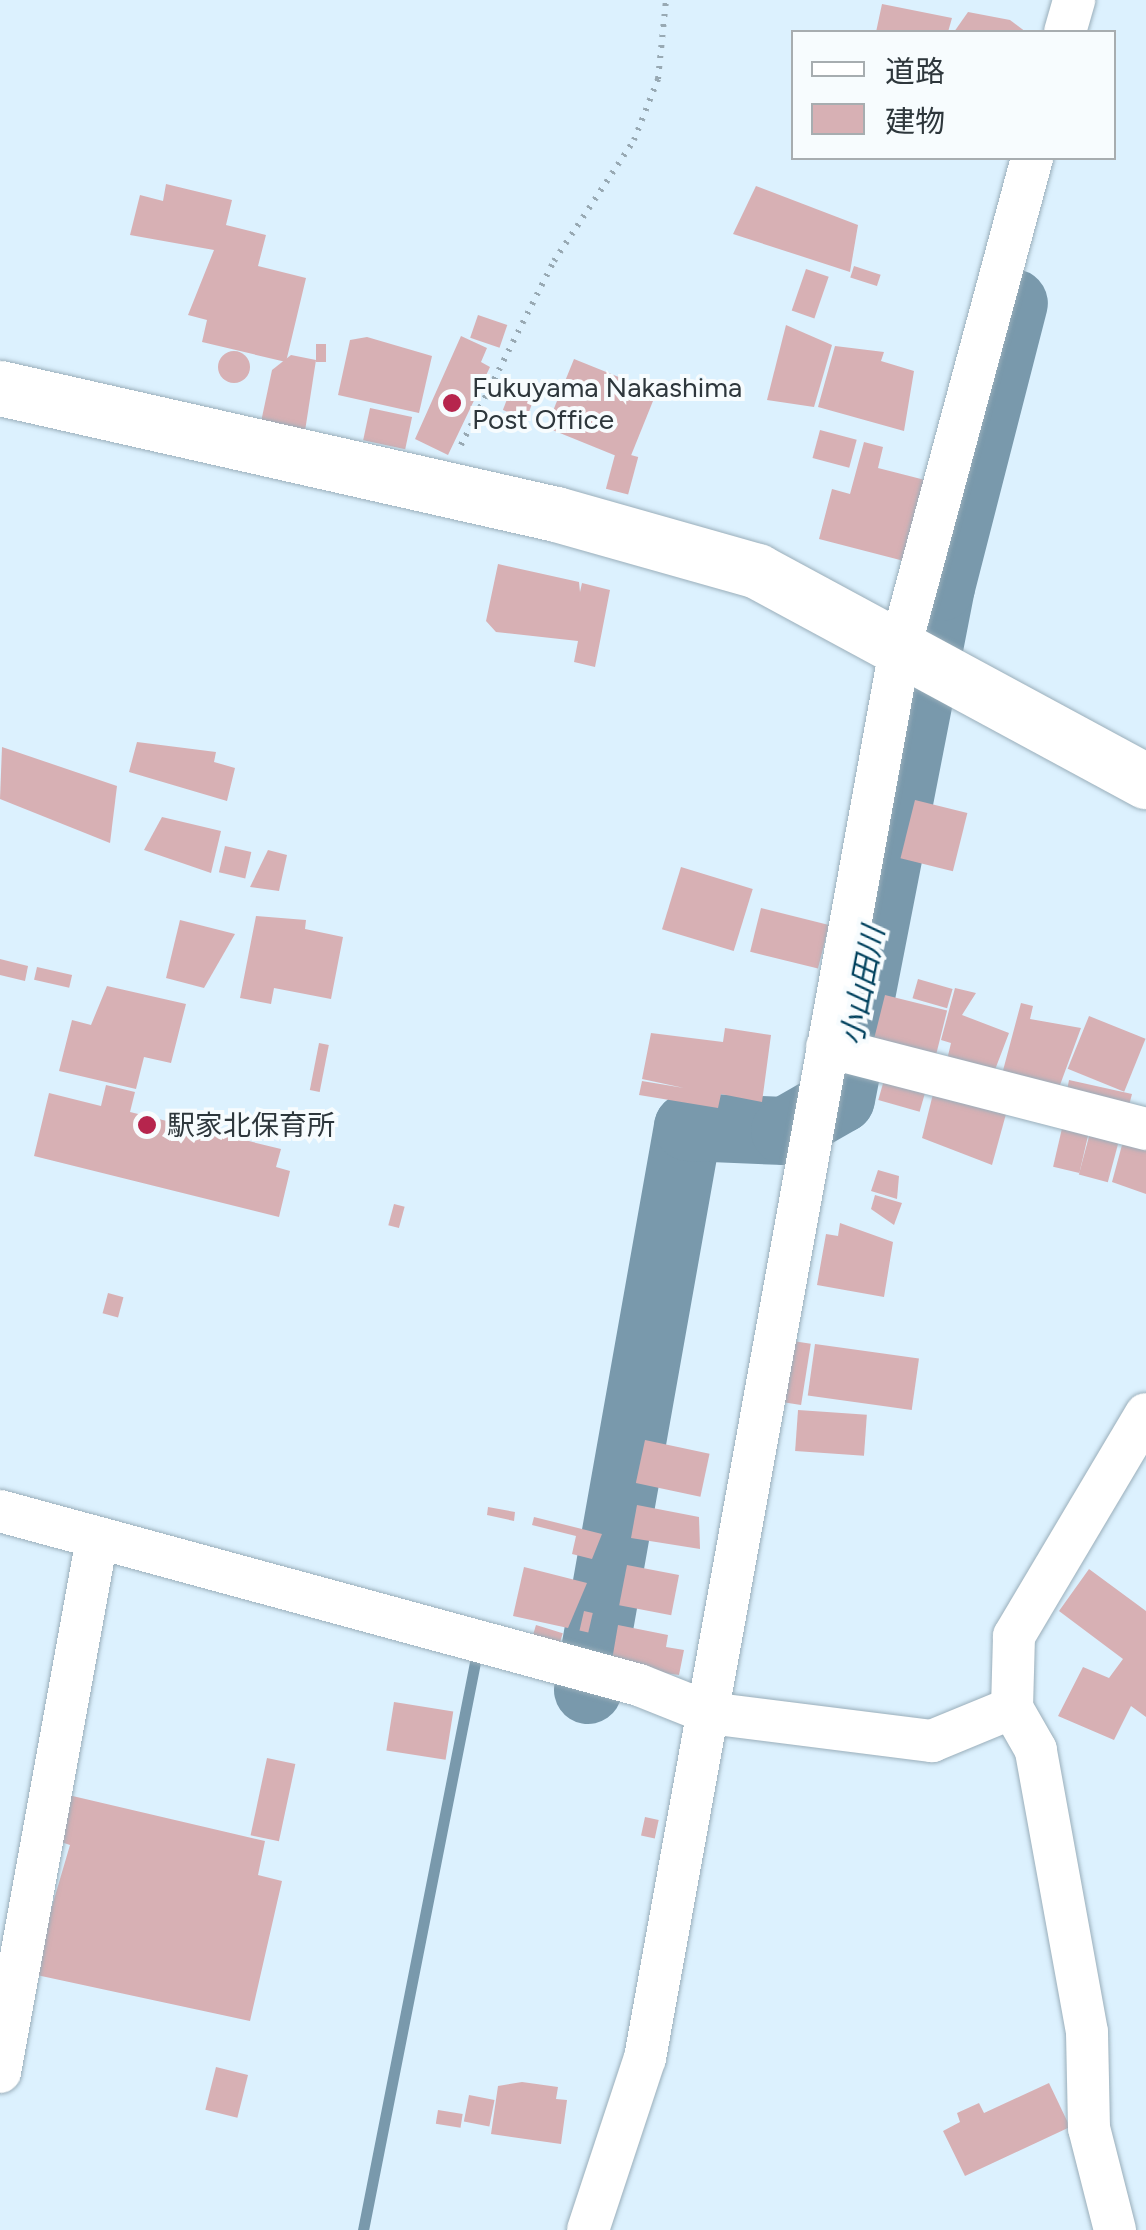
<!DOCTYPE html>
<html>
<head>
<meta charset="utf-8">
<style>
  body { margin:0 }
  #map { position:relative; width:1146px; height:2230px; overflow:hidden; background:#dcf1fe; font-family:Figtree,"Noto Sans JP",sans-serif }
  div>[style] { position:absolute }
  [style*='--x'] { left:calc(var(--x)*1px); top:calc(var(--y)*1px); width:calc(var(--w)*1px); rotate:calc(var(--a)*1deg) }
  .stream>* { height:11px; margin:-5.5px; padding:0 5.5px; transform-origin:5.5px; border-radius:5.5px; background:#7999ac }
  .river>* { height:68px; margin:-34px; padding:0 34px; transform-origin:34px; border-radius:34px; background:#7999ac }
  .building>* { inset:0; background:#d7b0b4; transform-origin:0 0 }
  .round { border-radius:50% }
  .path>* { height:6px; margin-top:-3px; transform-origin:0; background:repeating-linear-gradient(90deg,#98a9b3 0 2.5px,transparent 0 10.5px) }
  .roads { filter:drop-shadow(0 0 2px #9aaeba) drop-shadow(0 0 2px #9aaeba) }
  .minor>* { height:42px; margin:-21px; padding:0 21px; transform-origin:21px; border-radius:21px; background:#fff }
  .tertiary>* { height:55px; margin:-27.5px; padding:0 27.5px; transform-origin:27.5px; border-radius:27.5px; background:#fff }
  .dots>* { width:28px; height:28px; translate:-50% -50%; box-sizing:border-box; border:5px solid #f7fcfe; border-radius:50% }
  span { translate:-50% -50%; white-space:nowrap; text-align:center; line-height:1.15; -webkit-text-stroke:8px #f7fcfe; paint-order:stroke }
  .poi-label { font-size:28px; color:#2e373c }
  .left { translate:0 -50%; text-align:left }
  .water-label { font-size:30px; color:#00415d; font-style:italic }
  .legend { position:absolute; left:791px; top:30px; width:325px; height:130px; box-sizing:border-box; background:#f7fcfe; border:2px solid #a7adb0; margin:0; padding:12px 18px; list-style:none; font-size:30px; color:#2e373c }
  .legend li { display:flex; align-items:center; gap:20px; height:50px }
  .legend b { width:50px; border:2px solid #a7adb0 }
</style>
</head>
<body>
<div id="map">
  <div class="stream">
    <i style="--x:363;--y:2230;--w:584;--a:-78.84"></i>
  </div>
  <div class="river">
    <i style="--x:588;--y:1690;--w:572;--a:-79.93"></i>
    <i style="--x:688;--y:1127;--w:97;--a:2.4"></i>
    <i style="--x:785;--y:1131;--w:64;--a:-29.7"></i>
    <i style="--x:841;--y:1099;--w:522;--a:-78.95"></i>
    <i style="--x:941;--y:587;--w:293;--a:-75.6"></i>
  </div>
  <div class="building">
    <i style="clip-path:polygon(882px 4px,952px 18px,948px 32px,876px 32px)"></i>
    <i style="clip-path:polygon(968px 12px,1010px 20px,1026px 32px,954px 32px)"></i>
    <i style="clip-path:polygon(166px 184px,232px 200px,226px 225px,266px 235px,258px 266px,306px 278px,286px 362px,202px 342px,207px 320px,188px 315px,214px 250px,130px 235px,140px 195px,163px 201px)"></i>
    <i style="clip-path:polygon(756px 186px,858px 225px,850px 272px,733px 234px)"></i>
    <i style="left:854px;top:266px;width:28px;height:12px;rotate:18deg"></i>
    <i style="left:806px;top:269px;width:24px;height:44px;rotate:19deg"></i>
    <i style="left:478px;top:315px;width:31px;height:24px;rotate:19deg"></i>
    <i style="clip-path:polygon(786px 325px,832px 345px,814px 407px,767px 400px)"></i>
    <i style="clip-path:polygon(461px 336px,487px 348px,481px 362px,490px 367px,448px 455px,415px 439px)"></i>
    <i style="clip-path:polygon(367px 337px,432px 356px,419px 413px,338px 395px,350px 340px)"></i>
    <i style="left:316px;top:344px;width:10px;height:18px"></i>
    <i style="clip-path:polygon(835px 346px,884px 352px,881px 361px,914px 371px,904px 431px,818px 407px)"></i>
    <i class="round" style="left:218px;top:351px;width:32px;height:32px"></i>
    <i style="clip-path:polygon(291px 355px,316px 360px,305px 431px,261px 422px,272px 370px)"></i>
    <i style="left:574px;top:359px;width:89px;height:74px;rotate:22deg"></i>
    <i style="left:514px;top:381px;width:25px;height:31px;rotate:21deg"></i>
    <i style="left:370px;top:408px;width:43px;height:33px;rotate:12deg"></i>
    <i style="left:820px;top:430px;width:38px;height:29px;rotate:15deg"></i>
    <i style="clip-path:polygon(864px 442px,883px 447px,878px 468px,925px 480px,904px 561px,819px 539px,832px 489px,850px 494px)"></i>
    <i style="left:616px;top:451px;width:23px;height:39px;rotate:15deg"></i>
    <i style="clip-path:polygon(498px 564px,579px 582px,580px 592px,582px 583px,610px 590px,595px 667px,574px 662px,578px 641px,496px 632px,486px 621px)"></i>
    <i style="clip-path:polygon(137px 742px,216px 752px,214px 762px,235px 768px,227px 801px,129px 772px)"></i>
    <i style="clip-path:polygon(2px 747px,117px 786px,110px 843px,0 799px)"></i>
    <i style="left:915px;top:800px;width:54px;height:60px;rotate:14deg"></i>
    <i style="clip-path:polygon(162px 817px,221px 831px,211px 873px,144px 850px)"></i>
    <i style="left:225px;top:846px;width:27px;height:27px;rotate:13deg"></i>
    <i style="clip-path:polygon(268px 850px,287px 855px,279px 891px,250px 887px)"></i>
    <i style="left:681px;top:867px;width:75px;height:65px;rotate:17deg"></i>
    <i style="left:761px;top:908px;width:70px;height:45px;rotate:14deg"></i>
    <i style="clip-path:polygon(256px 916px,306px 920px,305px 929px,343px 937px,331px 999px,274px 988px,271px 1004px,240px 998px)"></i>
    <i style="clip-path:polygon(180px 920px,235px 934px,204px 988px,166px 978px)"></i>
    <i style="clip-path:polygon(0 959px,28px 966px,25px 981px,0 975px)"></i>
    <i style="left:37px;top:967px;width:36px;height:13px;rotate:13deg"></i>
    <i style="left:918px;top:979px;width:36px;height:20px;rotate:16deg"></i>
    <i style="clip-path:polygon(107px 986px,186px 1004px,171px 1063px,144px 1057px,136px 1089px,59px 1071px,72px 1020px,91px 1025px)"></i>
    <i style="clip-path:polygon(955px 988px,976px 993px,962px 1015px,1009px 1033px,993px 1075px,947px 1060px,951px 1043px,941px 1040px)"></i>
    <i style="left:885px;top:995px;width:64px;height:47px;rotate:14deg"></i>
    <i style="clip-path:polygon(1021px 1003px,1033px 1006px,1030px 1019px,1081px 1028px,1060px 1085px,1001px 1078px)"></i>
    <i style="left:1089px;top:1016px;width:61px;height:57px;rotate:22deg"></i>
    <i style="clip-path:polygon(725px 1028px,771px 1035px,762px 1102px,721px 1094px,718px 1108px,639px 1095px,642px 1081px,684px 1088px,642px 1079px,651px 1033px,723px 1042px)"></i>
    <i style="left:319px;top:1043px;width:10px;height:48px;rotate:11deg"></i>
    <i style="left:886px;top:1073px;width:43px;height:28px;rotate:16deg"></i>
    <i style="clip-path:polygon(1069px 1080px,1132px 1094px,1127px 1113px,1066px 1096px)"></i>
    <i style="clip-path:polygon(106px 1085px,135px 1092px,130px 1112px,281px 1149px,276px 1167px,290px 1171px,279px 1217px,34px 1156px,49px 1093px,101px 1106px)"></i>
    <i style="clip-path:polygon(934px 1090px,1006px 1114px,992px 1165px,922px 1138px)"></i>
    <i style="left:1063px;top:1124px;width:27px;height:44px;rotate:13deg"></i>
    <i style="left:1091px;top:1129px;width:30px;height:47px;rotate:15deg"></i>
    <i style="clip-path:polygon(1122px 1145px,1146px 1146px,1146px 1194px,1112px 1182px)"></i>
    <i style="clip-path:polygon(878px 1170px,899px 1176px,897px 1199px,871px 1191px)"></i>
    <i style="clip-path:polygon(875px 1195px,902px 1203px,894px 1225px,871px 1209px)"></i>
    <i style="left:394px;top:1204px;width:11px;height:22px;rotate:15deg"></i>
    <i style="clip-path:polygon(840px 1223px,893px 1242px,884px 1297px,817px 1285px,826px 1234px,838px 1236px)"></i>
    <i style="left:108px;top:1293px;width:16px;height:21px;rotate:15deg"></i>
    <i style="left:793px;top:1341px;width:18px;height:62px;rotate:9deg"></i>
    <i style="left:815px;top:1344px;width:105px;height:52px;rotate:8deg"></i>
    <i style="left:798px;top:1410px;width:69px;height:41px;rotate:4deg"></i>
    <i style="left:645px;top:1440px;width:66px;height:44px;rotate:12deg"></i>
    <i style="clip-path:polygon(637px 1505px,699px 1517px,700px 1549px,631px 1538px)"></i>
    <i style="clip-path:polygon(488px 1507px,515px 1512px,514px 1521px,487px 1515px)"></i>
    <i style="clip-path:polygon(534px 1517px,602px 1534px,592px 1559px,572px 1554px,576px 1536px,532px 1525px)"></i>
    <i style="left:627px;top:1565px;width:53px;height:41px;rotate:11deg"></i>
    <i style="clip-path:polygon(524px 1567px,587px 1583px,568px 1628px,513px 1616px)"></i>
    <i style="clip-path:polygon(1089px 1569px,1146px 1611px,1146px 1717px,1131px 1706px,1114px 1740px,1058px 1716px,1083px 1667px,1109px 1678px,1123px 1659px,1059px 1611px)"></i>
    <i style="left:584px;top:1611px;width:9px;height:20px;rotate:13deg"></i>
    <i style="left:536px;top:1625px;width:28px;height:14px;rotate:17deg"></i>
    <i style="clip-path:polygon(618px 1625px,668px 1635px,666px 1647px,684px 1650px,679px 1675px,611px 1666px)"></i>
    <i style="left:394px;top:1702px;width:60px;height:49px;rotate:9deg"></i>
    <i style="left:267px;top:1758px;width:29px;height:79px;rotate:12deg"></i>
    <i style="clip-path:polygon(64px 1794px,265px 1841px,258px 1875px,282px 1881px,250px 2021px,32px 1974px,70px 1845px,52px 1839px)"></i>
    <i style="left:645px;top:1817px;width:14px;height:19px;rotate:12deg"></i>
    <i style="left:216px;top:2067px;width:33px;height:44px;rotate:14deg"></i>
    <i style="clip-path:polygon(522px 2082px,558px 2087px,556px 2099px,567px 2100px,561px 2144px,491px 2134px,498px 2086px)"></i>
    <i style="clip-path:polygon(1049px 2083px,1070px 2127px,965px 2176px,943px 2131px,960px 2122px,957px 2113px,979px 2103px,984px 2113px)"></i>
    <i style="left:469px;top:2095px;width:26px;height:27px;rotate:11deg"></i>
    <i style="left:438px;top:2110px;width:25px;height:14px;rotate:9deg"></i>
  </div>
  <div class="path">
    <i style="--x:461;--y:445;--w:206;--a:-63.2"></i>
    <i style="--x:554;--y:261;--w:145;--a:-56.5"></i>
    <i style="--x:634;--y:140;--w:66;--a:-68.5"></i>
    <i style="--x:658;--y:79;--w:79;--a:-84.2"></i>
  </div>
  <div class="roads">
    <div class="minor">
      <i style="--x:1065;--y:32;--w:33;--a:-74"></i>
      <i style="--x:827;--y:1047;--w:329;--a:14.4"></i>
      <i style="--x:0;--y:1511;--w:662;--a:15.23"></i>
      <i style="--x:639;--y:1685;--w:75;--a:21.8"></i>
      <i style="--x:709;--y:1713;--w:225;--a:7.2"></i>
      <i style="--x:932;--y:1741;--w:87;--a:-22.4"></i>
      <i style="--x:0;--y:2072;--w:542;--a:-79.69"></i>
      <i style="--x:588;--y:2230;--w:181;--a:-71.7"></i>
      <i style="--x:645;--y:2058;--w:1437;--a:-79.74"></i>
      <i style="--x:901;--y:644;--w:503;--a:-74.91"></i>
      <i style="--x:1115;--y:2230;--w:105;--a:-104.3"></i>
      <i style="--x:1089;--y:2128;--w:96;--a:-91.2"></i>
      <i style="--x:1087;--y:2032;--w:287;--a:-100.3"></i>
      <i style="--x:1036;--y:1750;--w:48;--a:-119.7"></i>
      <i style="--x:1012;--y:1708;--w:72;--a:-88.4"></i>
      <i style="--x:1014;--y:1636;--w:258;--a:-59.3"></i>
    </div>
    <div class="tertiary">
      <i style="--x:0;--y:388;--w:570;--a:12.77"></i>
      <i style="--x:556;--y:514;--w:209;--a:15.8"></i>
      <i style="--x:757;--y:571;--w:442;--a:28.4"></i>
    </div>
  </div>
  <div class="dots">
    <i style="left:452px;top:403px;background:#b6254d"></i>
    <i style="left:147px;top:1125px;background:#b6254d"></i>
  </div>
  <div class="poi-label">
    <span class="left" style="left:472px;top:403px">Fukuyama Nakashima<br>Post Office</span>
    <span class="left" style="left:167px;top:1125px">駅家北保育所</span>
  </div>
  <div class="water-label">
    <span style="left:863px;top:986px;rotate:-79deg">小山田川</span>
  </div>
  <ul class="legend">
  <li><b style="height:12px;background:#fff"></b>道路</li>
  <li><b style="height:28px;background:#d7b0b4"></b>建物</li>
  </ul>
</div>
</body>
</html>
